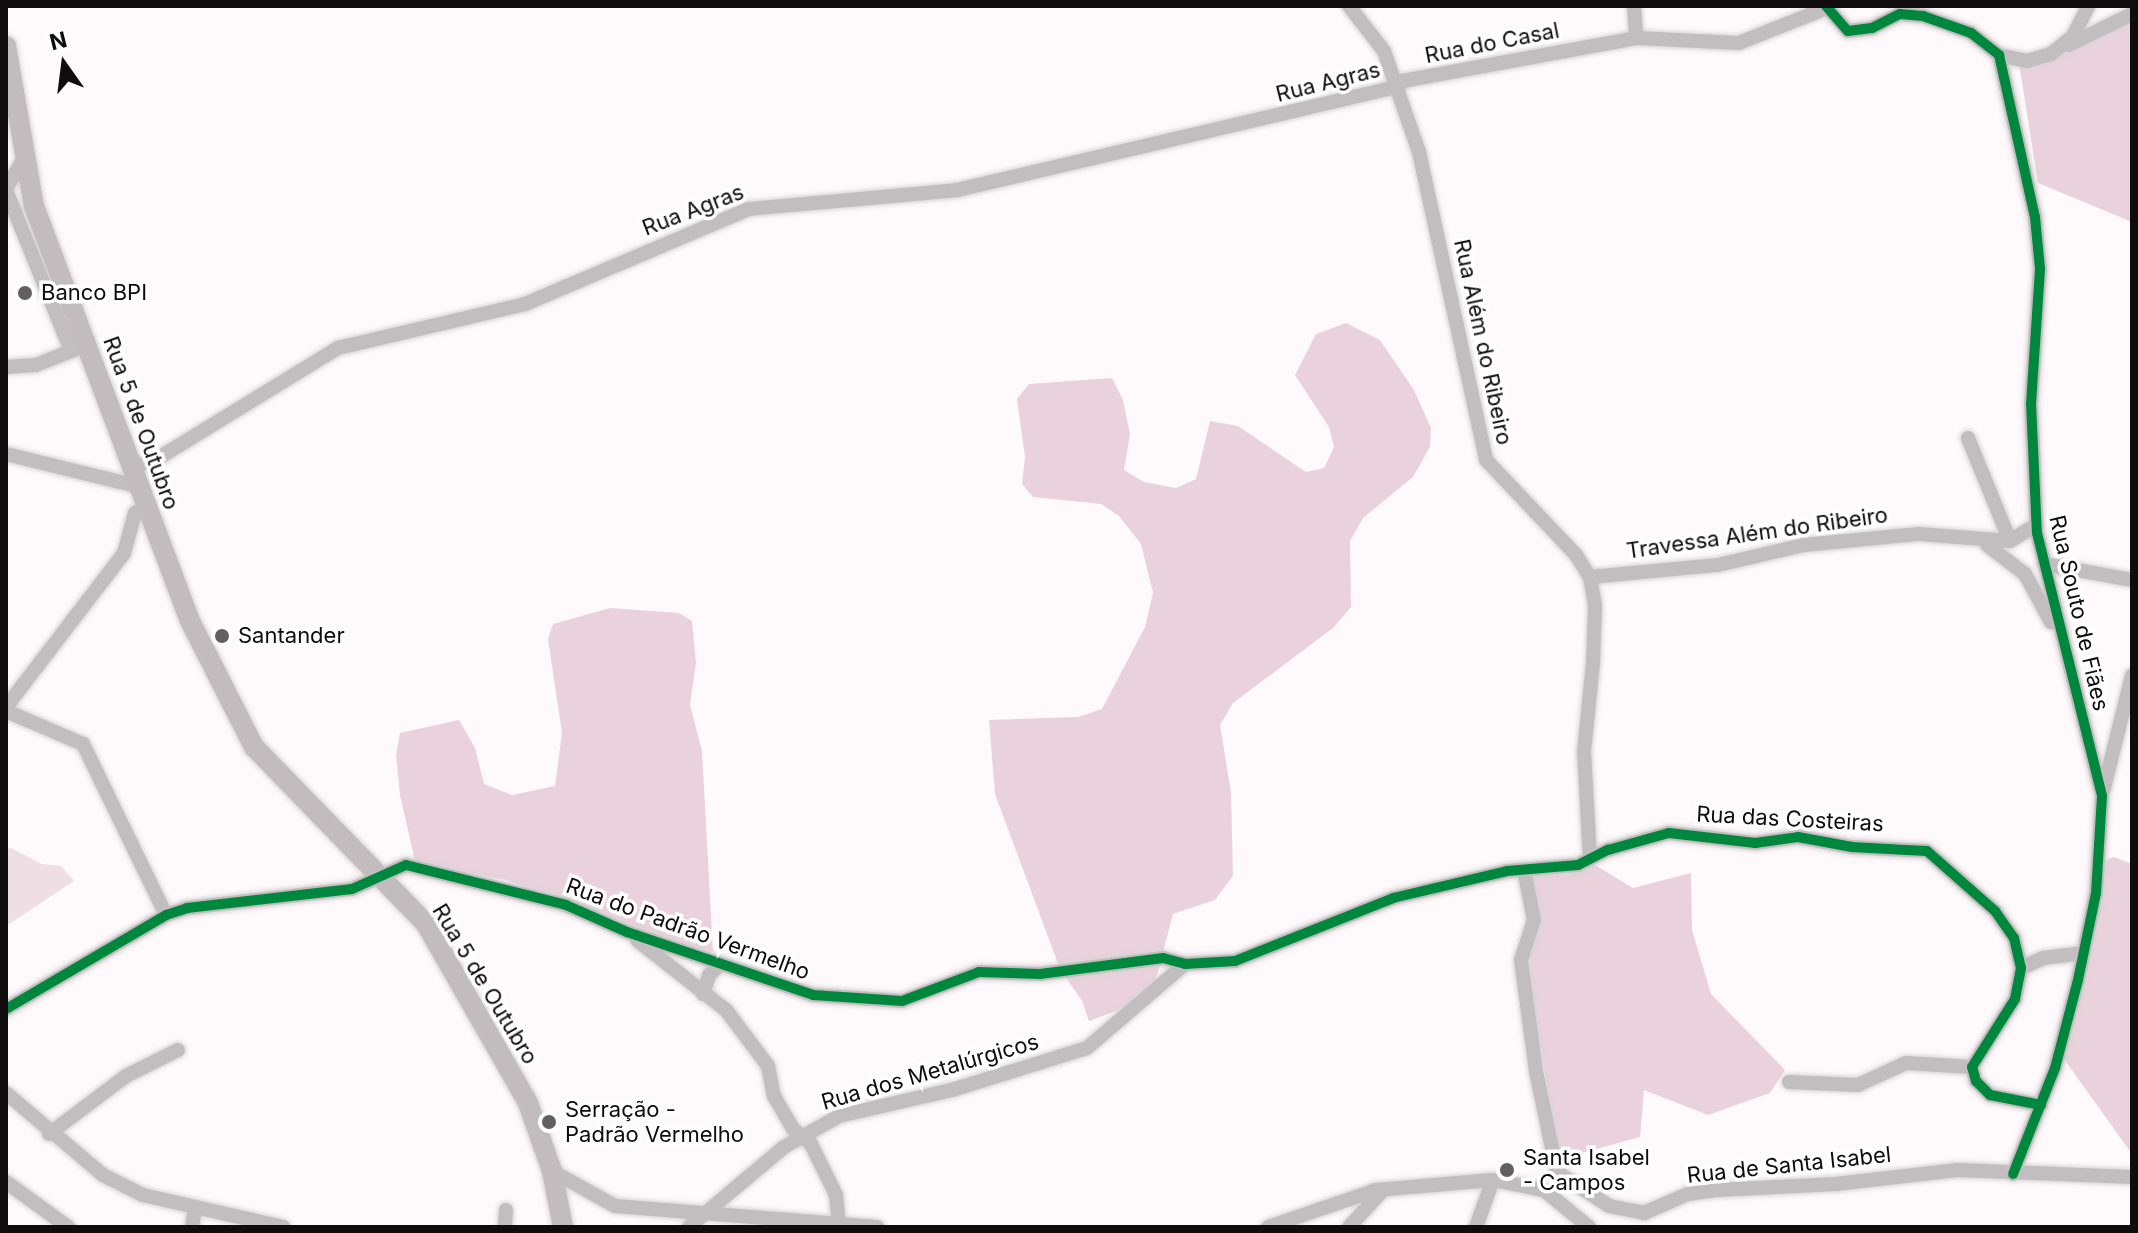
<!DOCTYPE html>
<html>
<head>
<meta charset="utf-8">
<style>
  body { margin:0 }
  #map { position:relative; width:2138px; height:1233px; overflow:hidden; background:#fef9fb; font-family:Inter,sans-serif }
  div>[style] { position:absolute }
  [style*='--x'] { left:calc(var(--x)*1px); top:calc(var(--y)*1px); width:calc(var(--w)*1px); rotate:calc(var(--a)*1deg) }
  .green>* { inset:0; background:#efdee4 }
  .forest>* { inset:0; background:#ead2dc }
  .roads { filter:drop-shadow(0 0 2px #d7d4d5) drop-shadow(0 0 2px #d7d4d5) }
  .street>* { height:14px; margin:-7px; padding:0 7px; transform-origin:7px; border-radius:7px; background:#c2bec0 }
  .secondary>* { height:20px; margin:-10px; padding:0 10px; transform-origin:10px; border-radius:10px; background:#c2bcbf }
  .cycleway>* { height:10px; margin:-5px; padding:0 5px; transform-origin:5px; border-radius:5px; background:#00873e }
  .dots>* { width:22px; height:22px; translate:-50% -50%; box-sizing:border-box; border:4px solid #fff; border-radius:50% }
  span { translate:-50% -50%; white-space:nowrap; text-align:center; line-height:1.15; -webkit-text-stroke:7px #fff; paint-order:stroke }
  .street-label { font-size:22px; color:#0f0c0d }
  .poi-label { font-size:22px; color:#0f0c0d }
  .left { translate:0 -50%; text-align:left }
  .frame { position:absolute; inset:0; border:8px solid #0f0c0d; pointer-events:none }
  .north { position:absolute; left:24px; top:24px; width:80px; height:80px; -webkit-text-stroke:6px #fff; paint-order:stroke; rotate:346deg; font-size:22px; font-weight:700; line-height:32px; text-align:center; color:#0f0c0d }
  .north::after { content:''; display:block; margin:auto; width:28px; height:36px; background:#0f0c0d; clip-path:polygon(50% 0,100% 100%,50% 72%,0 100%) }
</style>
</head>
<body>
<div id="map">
  <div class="green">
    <i style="clip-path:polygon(11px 848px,42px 864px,61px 866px,74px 881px,6px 926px,6px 849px)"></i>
  </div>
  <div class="forest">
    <i style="clip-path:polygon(2132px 17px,2132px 222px,2038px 183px,2018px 57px)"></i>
    <i style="clip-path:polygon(1346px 323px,1380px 340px,1414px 390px,1431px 428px,1430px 447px,1413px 477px,1363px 518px,1350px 541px,1351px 607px,1333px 628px,1233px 703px,1220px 725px,1231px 792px,1233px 876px,1215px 900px,1173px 914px,1155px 983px,1119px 1010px,1089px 1021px,1082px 1001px,1060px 969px,995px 794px,989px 720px,1078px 717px,1102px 709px,1145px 627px,1153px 593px,1141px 544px,1119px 516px,1101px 504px,1033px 497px,1022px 484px,1025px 457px,1017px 399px,1029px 384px,1112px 378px,1123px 400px,1130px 434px,1124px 470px,1144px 482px,1176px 488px,1196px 479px,1210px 421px,1238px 426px,1306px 472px,1324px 468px,1334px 447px,1329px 427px,1295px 375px,1316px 334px)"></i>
    <i style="clip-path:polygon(610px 608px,679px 613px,692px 621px,696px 663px,690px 705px,702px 751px,713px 952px,668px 941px,507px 880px,416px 865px,400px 795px,396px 755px,400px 733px,459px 720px,475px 748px,484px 784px,512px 795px,555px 786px,562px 733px,548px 639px,553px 624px)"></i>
    <i style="clip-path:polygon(2114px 857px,2132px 864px,2132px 1154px,2059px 1052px,2057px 1029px,2072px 990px,2099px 863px)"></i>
    <i style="clip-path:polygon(1590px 862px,1633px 888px,1691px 873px,1692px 930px,1711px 994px,1785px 1070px,1770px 1093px,1708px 1115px,1644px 1090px,1640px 1137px,1560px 1159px,1533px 1006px,1523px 876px,1569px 874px)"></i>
  </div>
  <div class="roads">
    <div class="street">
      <i style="--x:1349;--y:6;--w:57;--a:52.1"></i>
      <i style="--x:1384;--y:51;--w:107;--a:70.9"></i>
      <i style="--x:1419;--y:152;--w:315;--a:77.7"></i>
      <i style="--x:1486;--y:460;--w:131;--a:46.5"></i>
      <i style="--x:1576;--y:555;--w:26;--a:58"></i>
      <i style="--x:1590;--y:577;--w:29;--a:80"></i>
      <i style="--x:1595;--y:606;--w:57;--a:92"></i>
      <i style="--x:1593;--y:663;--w:89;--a:95.8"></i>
      <i style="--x:1584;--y:752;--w:107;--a:86.8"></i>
      <i style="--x:1634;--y:6;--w:32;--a:86"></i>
      <i style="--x:1826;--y:6;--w:33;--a:49"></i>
      <i style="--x:1848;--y:31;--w:24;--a:-7"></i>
      <i style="--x:1872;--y:28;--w:31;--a:-27"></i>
      <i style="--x:1900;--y:14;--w:23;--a:5"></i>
      <i style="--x:1923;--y:16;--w:51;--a:19.5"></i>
      <i style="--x:1971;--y:33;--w:36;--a:38"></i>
      <i style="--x:1999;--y:55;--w:166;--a:77.5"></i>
      <i style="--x:2035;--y:217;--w:52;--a:84.5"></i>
      <i style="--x:2040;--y:269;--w:134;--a:93.8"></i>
      <i style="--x:2031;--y:403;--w:130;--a:87.4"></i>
      <i style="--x:2037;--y:533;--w:271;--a:76.1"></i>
      <i style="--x:2102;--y:796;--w:97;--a:93.5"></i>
      <i style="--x:2096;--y:893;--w:89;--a:101.7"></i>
      <i style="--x:2078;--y:980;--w:91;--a:104.6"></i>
      <i style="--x:2055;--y:1068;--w:114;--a:111.6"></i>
      <i style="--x:2069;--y:45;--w:70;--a:-26.2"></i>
      <i style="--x:1999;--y:55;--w:29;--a:12"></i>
      <i style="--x:2027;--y:61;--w:25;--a:-16"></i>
      <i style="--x:2051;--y:54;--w:28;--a:-39"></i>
      <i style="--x:2073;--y:36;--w:34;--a:-63"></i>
      <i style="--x:1397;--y:82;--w:243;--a:-10.4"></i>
      <i style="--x:1636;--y:38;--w:103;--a:2.8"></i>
      <i style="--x:1739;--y:43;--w:95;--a:-21.7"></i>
      <i style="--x:6;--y:189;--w:38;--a:-60"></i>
      <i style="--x:6;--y:190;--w:174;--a:68"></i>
      <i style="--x:6;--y:367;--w:30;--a:-4"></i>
      <i style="--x:36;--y:365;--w:46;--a:-21.6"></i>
      <i style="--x:1968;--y:438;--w:111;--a:67.8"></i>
      <i style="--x:6;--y:454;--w:138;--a:13.8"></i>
      <i style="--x:133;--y:467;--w:29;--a:-20"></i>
      <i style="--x:160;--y:457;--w:209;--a:-31.5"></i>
      <i style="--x:338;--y:348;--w:192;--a:-13.2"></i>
      <i style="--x:525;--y:304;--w:243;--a:-23"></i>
      <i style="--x:749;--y:209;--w:209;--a:-5.2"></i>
      <i style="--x:957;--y:190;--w:454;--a:-13.2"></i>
      <i style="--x:1987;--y:545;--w:48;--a:37.3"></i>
      <i style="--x:2025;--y:574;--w:55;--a:61.6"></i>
      <i style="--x:2044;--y:564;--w:89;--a:10.3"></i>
      <i style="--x:1590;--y:577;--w:129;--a:-5.4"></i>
      <i style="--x:1718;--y:565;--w:88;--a:-13.1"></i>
      <i style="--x:1804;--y:545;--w:116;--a:-5.5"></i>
      <i style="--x:1919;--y:534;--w:91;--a:4.4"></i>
      <i style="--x:2010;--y:541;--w:31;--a:-32"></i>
      <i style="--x:6;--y:707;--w:194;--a:-52.5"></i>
      <i style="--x:124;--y:553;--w:41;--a:-74.6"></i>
      <i style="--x:135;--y:513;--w:14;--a:-30"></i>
      <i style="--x:6;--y:711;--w:84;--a:23.2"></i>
      <i style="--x:83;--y:744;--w:190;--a:64.1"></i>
      <i style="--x:2103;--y:792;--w:120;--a:-76"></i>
      <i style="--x:1524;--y:870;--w:51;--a:78.7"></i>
      <i style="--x:1534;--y:920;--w:42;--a:108"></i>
      <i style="--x:1521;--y:960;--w:112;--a:82.3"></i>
      <i style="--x:1536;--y:1071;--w:103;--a:78.3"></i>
      <i style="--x:637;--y:940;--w:113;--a:38.2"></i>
      <i style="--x:726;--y:1010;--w:70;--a:53.1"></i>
      <i style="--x:768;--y:1066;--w:31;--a:79"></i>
      <i style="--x:774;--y:1096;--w:39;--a:60"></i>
      <i style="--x:794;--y:1130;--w:22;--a:39"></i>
      <i style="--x:811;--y:1144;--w:57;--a:63.9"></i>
      <i style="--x:836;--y:1195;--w:29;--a:84"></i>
      <i style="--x:2021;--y:968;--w:24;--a:-24"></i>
      <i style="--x:2043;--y:958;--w:41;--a:-7"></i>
      <i style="--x:703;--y:994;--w:20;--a:-72"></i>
      <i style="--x:709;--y:975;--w:16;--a:-43"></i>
      <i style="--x:6;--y:1009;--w:186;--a:-30.4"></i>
      <i style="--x:166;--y:915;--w:22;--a:-18"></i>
      <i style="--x:187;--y:908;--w:166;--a:-6.6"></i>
      <i style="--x:352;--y:889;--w:59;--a:-24"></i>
      <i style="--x:406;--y:865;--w:165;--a:14"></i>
      <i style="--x:566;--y:905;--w:67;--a:23.9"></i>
      <i style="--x:627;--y:932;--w:196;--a:18.7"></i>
      <i style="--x:813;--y:995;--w:89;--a:3.9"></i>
      <i style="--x:902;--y:1001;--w:82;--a:-20.6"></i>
      <i style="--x:979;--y:972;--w:61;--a:1.9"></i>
      <i style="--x:1040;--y:974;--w:124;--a:-7.4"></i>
      <i style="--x:1163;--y:958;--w:23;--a:15"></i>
      <i style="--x:1185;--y:964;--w:50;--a:-3.4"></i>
      <i style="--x:1235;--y:961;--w:170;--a:-21.7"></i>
      <i style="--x:1393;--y:898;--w:117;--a:-13.3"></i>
      <i style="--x:1507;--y:871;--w:71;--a:-4.8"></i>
      <i style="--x:1578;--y:865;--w:34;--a:-27"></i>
      <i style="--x:1608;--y:850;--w:63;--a:-15.6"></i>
      <i style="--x:1669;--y:833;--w:87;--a:6.6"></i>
      <i style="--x:1755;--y:843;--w:43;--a:-7.9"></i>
      <i style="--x:1798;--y:837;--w:55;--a:10.5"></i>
      <i style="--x:1852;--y:847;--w:75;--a:3.1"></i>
      <i style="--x:1927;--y:851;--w:91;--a:41.4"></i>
      <i style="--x:1995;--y:911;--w:33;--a:55"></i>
      <i style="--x:2014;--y:938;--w:31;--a:77"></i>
      <i style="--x:2021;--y:968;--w:32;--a:101"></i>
      <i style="--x:2015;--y:999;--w:80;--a:122.3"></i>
      <i style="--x:1972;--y:1067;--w:15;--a:74"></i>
      <i style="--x:1976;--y:1081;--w:20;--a:45"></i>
      <i style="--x:1990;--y:1095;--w:52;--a:11.1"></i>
      <i style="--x:1789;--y:1082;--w:69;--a:2.5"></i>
      <i style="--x:1858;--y:1085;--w:53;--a:-24.6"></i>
      <i style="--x:1906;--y:1063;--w:66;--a:3.5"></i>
      <i style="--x:6;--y:1093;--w:127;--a:40.2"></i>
      <i style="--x:103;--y:1175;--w:45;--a:26.6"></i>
      <i style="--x:143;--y:1195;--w:144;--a:12.9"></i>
      <i style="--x:49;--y:1134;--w:96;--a:-37"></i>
      <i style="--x:126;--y:1076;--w:58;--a:-26.6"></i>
      <i style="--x:552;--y:1171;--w:72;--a:29.1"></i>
      <i style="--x:615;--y:1206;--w:263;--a:4.6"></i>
      <i style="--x:1557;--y:1172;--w:62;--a:33.2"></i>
      <i style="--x:1609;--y:1206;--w:36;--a:11"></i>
      <i style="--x:1644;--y:1213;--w:48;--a:-23.4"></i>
      <i style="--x:1688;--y:1194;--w:30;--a:-8"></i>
      <i style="--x:1718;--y:1190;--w:118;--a:-2.9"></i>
      <i style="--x:1836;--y:1184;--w:122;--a:-6.6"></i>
      <i style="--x:1957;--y:1170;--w:175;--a:2.3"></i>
      <i style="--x:6;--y:1182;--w:77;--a:36"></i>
      <i style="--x:192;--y:1227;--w:18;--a:-81"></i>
      <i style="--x:505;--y:1227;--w:17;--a:-87"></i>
      <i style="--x:689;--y:1227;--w:124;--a:-40.1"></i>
      <i style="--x:784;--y:1147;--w:63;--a:-29.4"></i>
      <i style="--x:839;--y:1116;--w:116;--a:-13"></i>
      <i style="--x:952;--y:1090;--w:141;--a:-17.3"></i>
      <i style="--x:1087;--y:1048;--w:129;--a:-40.6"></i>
      <i style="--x:1268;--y:1227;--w:114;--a:-18.9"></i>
      <i style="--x:1376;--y:1190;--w:117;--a:-4.9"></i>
      <i style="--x:1493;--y:1180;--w:52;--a:11.1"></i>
      <i style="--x:1544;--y:1190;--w:58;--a:39.4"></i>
      <i style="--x:1349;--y:1227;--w:50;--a:-47.4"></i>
      <i style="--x:1476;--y:1227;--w:50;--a:-70.1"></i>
    </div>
    <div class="secondary">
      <i style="--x:6;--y:46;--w:162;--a:80.1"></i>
      <i style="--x:34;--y:206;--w:441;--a:69.4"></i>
      <i style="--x:189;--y:619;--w:144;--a:63.1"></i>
      <i style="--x:254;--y:747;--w:247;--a:45.8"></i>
      <i style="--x:426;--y:924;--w:206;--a:60.3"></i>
      <i style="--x:528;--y:1103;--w:72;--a:70.6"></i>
      <i style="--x:552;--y:1171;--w:57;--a:78.9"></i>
    </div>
  </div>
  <div class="cycleway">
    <i style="--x:1826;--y:6;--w:33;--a:49"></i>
    <i style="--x:1848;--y:31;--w:24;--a:-7"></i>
    <i style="--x:1872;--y:28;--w:31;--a:-27"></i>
    <i style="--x:1900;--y:14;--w:23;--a:5"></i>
    <i style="--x:1923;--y:16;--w:51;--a:19.5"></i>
    <i style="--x:1971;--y:33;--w:36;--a:38"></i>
    <i style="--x:1999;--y:55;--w:166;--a:77.5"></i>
    <i style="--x:2035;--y:217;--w:52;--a:84.5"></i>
    <i style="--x:2040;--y:269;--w:134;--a:93.8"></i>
    <i style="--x:2031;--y:403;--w:130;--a:87.4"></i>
    <i style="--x:2037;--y:533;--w:271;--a:76.1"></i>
    <i style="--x:2102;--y:796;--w:97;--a:93.5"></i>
    <i style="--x:2096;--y:893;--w:89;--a:101.7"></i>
    <i style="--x:2078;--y:980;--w:91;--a:104.6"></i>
    <i style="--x:2055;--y:1068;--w:114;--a:111.6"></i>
    <i style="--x:6;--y:1009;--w:186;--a:-30.4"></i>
    <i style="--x:166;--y:915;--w:22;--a:-18"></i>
    <i style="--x:187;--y:908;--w:166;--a:-6.6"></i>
    <i style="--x:352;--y:889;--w:59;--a:-24"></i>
    <i style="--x:406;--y:865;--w:165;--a:14"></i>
    <i style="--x:566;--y:905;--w:67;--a:23.9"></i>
    <i style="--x:627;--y:932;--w:196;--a:18.7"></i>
    <i style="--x:813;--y:995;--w:89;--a:3.9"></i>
    <i style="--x:902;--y:1001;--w:82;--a:-20.6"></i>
    <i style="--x:979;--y:972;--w:61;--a:1.9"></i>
    <i style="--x:1040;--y:974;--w:124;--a:-7.4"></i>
    <i style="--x:1163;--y:958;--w:23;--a:15"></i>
    <i style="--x:1185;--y:964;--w:50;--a:-3.4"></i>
    <i style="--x:1235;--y:961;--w:170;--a:-21.7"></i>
    <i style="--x:1393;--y:898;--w:117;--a:-13.3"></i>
    <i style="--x:1507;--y:871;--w:71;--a:-4.8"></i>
    <i style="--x:1578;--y:865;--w:34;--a:-27"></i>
    <i style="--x:1608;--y:850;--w:63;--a:-15.6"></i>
    <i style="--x:1669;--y:833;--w:87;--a:6.6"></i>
    <i style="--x:1755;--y:843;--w:43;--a:-7.9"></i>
    <i style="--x:1798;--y:837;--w:55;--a:10.5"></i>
    <i style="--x:1852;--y:847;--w:75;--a:3.1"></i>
    <i style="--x:1927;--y:851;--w:91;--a:41.4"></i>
    <i style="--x:1995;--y:911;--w:33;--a:55"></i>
    <i style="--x:2014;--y:938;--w:31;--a:77"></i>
    <i style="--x:2021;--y:968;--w:32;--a:101"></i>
    <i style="--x:2015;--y:999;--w:80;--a:122.3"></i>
    <i style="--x:1972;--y:1067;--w:15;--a:74"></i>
    <i style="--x:1976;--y:1081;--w:20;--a:45"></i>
    <i style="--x:1990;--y:1095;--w:52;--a:11.1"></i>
  </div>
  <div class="dots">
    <i style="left:25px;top:293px;background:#635f60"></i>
    <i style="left:222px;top:636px;background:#635f60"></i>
    <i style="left:549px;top:1122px;background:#635f60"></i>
    <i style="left:1507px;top:1170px;background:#635f60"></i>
  </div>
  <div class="street-label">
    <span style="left:1492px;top:43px;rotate:-11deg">Rua do Casal</span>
    <span style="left:1328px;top:82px;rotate:-14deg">Rua Agras</span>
    <span style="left:693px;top:210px;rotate:-21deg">Rua Agras</span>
    <span style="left:1483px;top:342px;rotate:78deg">Rua Além do Ribeiro</span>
    <span style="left:141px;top:423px;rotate:70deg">Rua 5 de Outubro</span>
    <span style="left:1757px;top:533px;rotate:-8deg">Travessa Além do Ribeiro</span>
    <span style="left:2079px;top:613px;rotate:77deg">Rua Souto de Fiães</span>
    <span style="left:1790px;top:819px;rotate:3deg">Rua das Costeiras</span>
    <span style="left:688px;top:929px;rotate:20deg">Rua do Padrão Vermelho</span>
    <span style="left:485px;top:984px;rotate:59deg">Rua 5 de Outubro</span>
    <span style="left:930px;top:1072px;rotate:-16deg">Rua dos Metalúrgicos</span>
    <span style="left:1789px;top:1165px;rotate:-6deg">Rua de Santa Isabel</span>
  </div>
  <div class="poi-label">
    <span class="left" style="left:41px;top:293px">Banco BPI</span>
    <span class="left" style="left:238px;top:636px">Santander</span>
    <span class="left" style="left:565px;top:1122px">Serração -<br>Padrão Vermelho</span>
    <span class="left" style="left:1523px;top:1170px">Santa Isabel<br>- Campos</span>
  </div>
  <div class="frame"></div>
  <div class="north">N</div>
</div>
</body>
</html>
